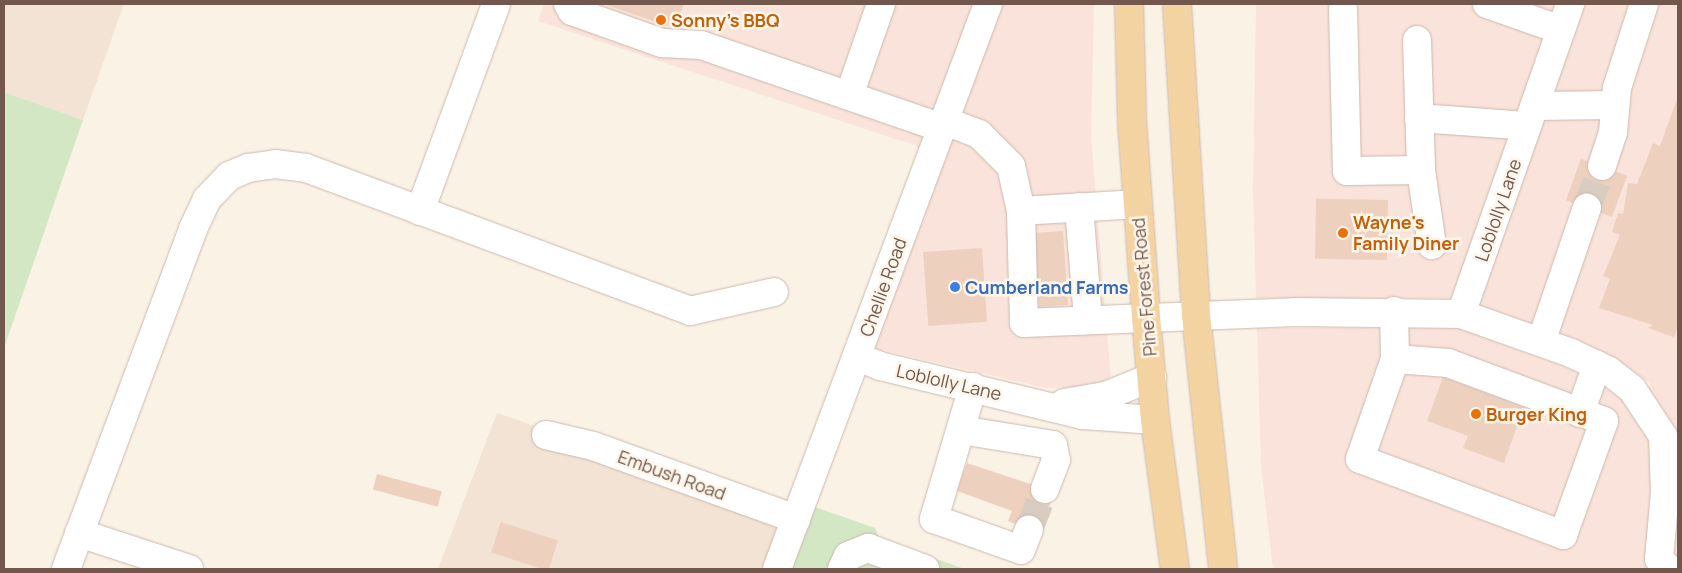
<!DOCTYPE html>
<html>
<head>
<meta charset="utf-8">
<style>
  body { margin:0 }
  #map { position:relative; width:1682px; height:573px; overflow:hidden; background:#fbf2e6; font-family:Manrope,sans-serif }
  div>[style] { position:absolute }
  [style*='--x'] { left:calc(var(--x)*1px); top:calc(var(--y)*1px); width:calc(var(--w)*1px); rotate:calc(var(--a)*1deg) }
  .residential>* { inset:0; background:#f2e3d5 }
  .commercial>* { inset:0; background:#fae3da }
  .green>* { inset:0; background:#d4e7c5 }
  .building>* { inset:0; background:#eed0bf; transform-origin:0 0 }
  .minor-tunnel>* { height:28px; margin-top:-14px; transform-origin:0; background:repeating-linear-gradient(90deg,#d9ccc0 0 28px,transparent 0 42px) }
  .roads { filter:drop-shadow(0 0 1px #cbb9ad) drop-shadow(0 0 1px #cbb9ad) }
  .minor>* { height:28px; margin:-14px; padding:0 14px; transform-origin:14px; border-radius:14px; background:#fff }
  .major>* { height:28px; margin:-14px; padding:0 14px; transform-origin:14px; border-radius:14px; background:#f4d3a3 }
  .dots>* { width:14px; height:14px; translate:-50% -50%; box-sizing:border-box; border:2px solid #fef6eb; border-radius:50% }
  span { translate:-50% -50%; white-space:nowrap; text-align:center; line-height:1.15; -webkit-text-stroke:5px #fef6eb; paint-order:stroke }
  .food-label { font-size:18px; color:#c56008; font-weight:700 }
  .left { translate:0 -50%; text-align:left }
  .street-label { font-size:18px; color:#72584c }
  .shop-label { font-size:18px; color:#366cbe; font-weight:700 }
  .frame { position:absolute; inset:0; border:5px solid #72584c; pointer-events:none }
</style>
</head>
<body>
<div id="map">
  <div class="residential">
    <i style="clip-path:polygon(4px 4px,124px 4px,83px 120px,4px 92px)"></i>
    <i style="clip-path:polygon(497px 413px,774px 510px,788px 503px,763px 569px,438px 569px)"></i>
  </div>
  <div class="commercial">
    <i style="clip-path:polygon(544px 4px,974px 4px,919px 152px,917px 146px,538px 21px)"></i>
    <i style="clip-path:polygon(1002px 4px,1094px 4px,1091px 137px,1111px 379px,1078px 387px,1046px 388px,874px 348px)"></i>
    <i style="clip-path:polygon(1256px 4px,1678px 4px,1678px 569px,1273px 569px,1261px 467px,1257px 328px,1458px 328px,1565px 367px,1601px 385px,1635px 409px,1651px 384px,1616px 359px,1577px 339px,1453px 298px,1256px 298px,1253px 190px)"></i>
  </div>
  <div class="green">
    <i style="clip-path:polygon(4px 92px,83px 120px,4px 348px)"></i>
    <i style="clip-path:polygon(815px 507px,875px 528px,880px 539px,965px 569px,791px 569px)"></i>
  </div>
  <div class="building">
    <i style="clip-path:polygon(604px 4px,684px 4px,680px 14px,673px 12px,668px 26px)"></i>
    <i style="clip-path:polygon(1678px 96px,1678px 326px,1674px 337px,1648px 328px,1653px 325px,1599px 308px,1610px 279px,1603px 276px,1620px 235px,1612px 232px,1618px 213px,1623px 214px,1628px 183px,1637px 184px,1653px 143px,1660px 146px)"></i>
    <i style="left:1581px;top:159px;width:49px;height:44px;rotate:20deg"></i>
    <i style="left:1388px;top:200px;width:60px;height:72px;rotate:91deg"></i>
    <i style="left:1063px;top:231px;width:74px;height:29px;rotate:86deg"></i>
    <i style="left:982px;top:248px;width:74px;height:59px;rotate:86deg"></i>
    <i style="clip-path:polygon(1443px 377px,1524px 407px,1504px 463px,1463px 448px,1468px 436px,1427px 421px)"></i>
    <i style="clip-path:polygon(967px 463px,1054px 492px,1040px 534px,1008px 521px,1012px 511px,957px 491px)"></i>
    <i style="left:377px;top:474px;width:67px;height:16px;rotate:15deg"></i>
    <i style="left:501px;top:522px;width:60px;height:32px;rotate:18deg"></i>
  </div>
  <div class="minor-tunnel">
    <i style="--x:1587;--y:208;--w:45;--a:-70.3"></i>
    <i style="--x:1029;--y:529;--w:43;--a:-68.2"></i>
  </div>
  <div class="roads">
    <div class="minor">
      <i style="--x:568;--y:4;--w:8;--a:60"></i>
      <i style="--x:572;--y:11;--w:96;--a:19.6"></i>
      <i style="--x:662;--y:43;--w:39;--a:3"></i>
      <i style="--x:701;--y:45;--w:255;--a:19"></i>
      <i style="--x:1487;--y:4;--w:78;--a:19.4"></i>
      <i style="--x:1343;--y:9;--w:162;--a:88.6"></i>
      <i style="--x:1347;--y:171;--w:74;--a:-0.8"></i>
      <i style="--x:1417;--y:40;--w:130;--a:88.2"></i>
      <i style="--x:1421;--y:170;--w:76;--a:81.7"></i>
      <i style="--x:849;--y:96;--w:97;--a:-70.8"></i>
      <i style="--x:1535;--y:106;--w:80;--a:-0.7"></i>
      <i style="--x:1419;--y:118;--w:108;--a:4.2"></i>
      <i style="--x:945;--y:121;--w:36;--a:21"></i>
      <i style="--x:979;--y:134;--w:45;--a:45"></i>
      <i style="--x:1011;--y:166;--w:46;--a:77.5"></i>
      <i style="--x:1021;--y:211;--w:112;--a:88.5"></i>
      <i style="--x:1024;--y:323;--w:271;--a:-2.3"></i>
      <i style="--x:1295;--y:312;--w:166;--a:0.7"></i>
      <i style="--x:1461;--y:314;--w:117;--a:19.5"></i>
      <i style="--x:1571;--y:353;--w:42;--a:25.3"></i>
      <i style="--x:1609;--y:371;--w:29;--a:38"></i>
      <i style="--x:1632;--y:389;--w:56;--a:56.6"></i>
      <i style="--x:1663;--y:436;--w:56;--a:88"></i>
      <i style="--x:1665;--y:492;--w:67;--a:95.1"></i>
      <i style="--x:1659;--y:559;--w:14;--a:45"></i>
      <i style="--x:1602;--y:166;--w:35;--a:-72"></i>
      <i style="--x:1613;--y:133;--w:45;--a:-84.9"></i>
      <i style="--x:1617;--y:88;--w:88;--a:-72.2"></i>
      <i style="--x:1079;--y:207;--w:113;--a:85.4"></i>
      <i style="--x:420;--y:211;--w:221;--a:-69.8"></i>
      <i style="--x:1021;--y:211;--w:117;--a:-3.4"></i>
      <i style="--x:1394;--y:311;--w:48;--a:88.8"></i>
      <i style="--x:1395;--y:359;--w:106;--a:109.3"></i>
      <i style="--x:1360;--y:459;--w:217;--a:20.5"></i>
      <i style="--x:1563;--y:535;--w:121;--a:-70.2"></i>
      <i style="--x:1604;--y:421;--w:166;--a:-159.6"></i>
      <i style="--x:1448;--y:363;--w:53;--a:-175.7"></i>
      <i style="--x:1461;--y:314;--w:329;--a:-70.6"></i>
      <i style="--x:1541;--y:342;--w:142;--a:-71.1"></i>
      <i style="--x:857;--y:357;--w:25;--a:21"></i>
      <i style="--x:880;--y:366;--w:209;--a:13.6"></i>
      <i style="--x:1083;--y:415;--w:72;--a:4"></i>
      <i style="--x:973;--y:387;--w:138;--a:106.5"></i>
      <i style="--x:934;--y:519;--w:92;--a:19.6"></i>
      <i style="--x:1021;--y:550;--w:22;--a:-69"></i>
      <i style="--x:1064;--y:403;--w:43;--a:-9.5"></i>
      <i style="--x:1106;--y:396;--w:50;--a:-22.4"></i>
      <i style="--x:1580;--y:413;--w:51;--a:-70.5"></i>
      <i style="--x:961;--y:430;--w:93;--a:9.3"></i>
      <i style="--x:1053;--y:445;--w:15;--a:79"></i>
      <i style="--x:1056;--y:460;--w:31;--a:111"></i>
      <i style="--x:546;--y:435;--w:48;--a:13.2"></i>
      <i style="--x:593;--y:446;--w:216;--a:19.8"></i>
      <i style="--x:79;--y:533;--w:116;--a:18.1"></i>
      <i style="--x:66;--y:569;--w:363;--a:-69.5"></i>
      <i style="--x:193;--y:229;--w:33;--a:-65"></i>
      <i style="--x:207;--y:199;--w:32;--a:-46"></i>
      <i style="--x:229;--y:176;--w:21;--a:-23"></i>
      <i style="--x:248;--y:168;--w:27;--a:-8"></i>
      <i style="--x:275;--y:164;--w:31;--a:7"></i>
      <i style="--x:306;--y:168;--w:410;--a:20.4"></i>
      <i style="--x:690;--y:311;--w:86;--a:-12.7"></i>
      <i style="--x:777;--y:569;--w:603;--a:-69.52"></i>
      <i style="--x:842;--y:569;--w:14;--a:-65"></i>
      <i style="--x:848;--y:556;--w:22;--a:-22"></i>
      <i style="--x:868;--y:548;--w:61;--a:20.2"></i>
    </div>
    <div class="major">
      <i style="--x:1129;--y:4;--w:117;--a:88.5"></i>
      <i style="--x:1132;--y:121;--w:196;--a:85.9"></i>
      <i style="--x:1146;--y:317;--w:103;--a:85"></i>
      <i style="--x:1155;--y:420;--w:150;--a:82.4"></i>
      <i style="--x:1177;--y:4;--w:312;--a:86.5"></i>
      <i style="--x:1196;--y:315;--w:255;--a:83.9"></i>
    </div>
  </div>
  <div class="dots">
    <i style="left:661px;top:20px;background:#e8710a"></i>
    <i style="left:1343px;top:233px;background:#e8710a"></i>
    <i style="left:955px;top:287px;background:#3f7fe0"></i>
    <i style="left:1476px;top:414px;background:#e8710a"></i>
  </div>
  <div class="food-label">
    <span class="left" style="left:671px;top:20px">Sonny's BBQ</span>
    <span class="left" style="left:1353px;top:233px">Wayne's<br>Family Diner</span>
    <span class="left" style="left:1486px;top:414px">Burger King</span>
  </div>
  <div class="street-label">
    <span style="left:1498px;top:210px;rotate:-71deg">Loblolly Lane</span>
    <span style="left:883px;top:287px;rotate:-70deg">Chellie Road</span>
    <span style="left:1144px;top:287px;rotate:-95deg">Pine Forest Road</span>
    <span style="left:949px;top:382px;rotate:13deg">Loblolly Lane</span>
    <span style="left:672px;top:475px;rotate:20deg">Embush Road</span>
  </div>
  <div class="shop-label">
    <span class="left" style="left:965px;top:287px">Cumberland Farms</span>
  </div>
  <div class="frame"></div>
</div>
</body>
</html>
